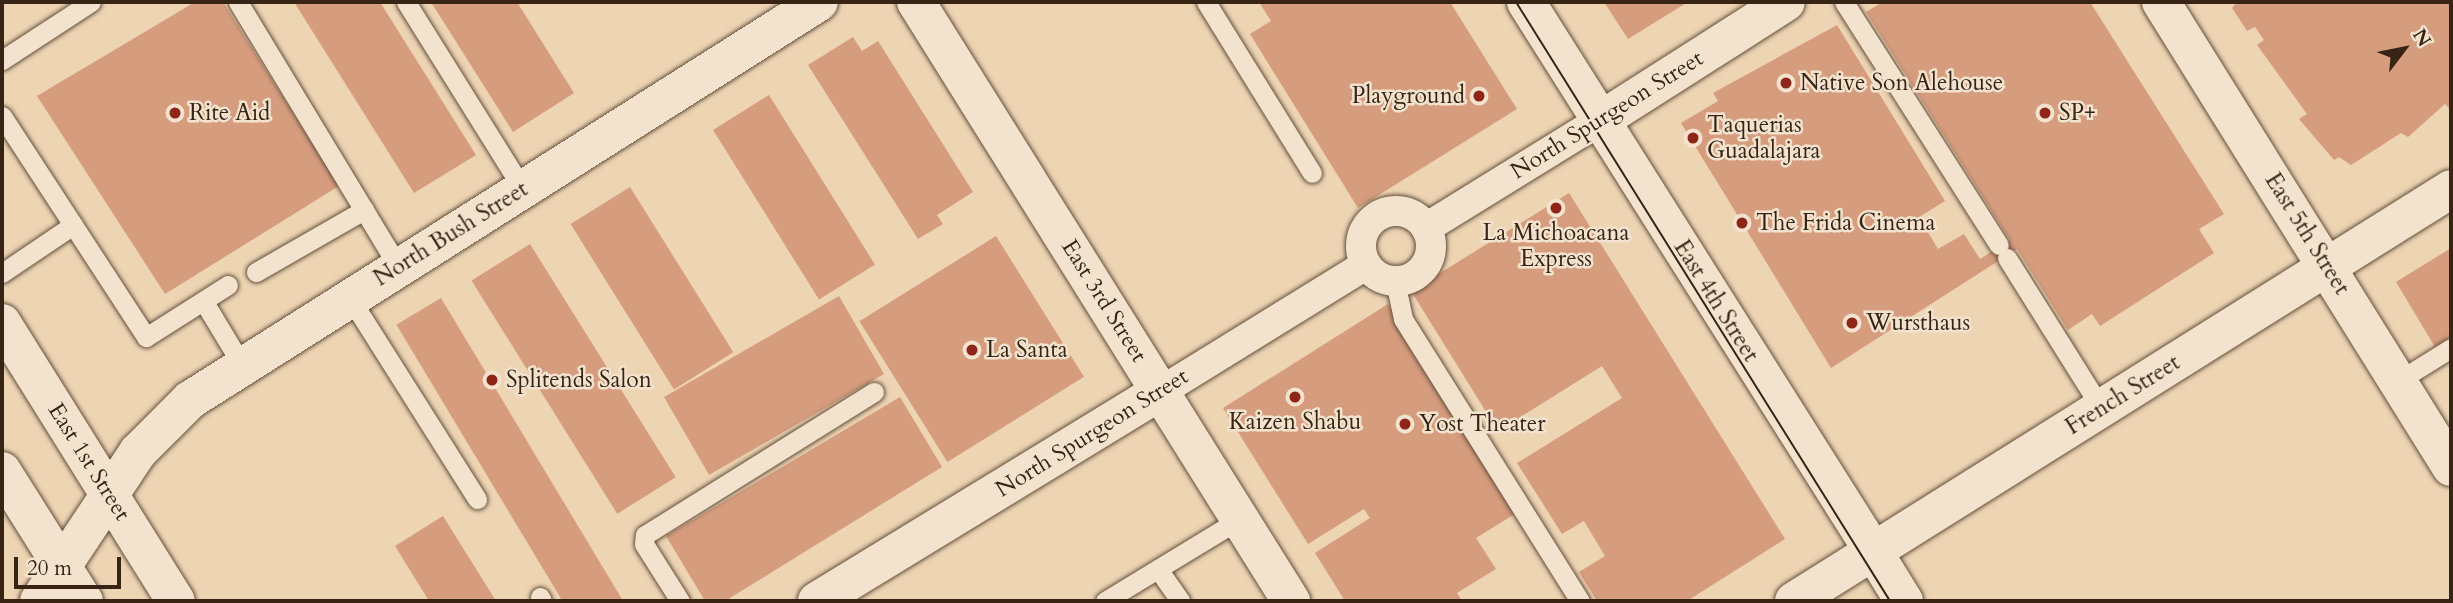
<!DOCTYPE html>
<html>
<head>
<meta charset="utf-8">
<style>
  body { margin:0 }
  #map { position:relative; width:2453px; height:603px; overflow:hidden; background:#edd4b3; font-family:Cardo,serif }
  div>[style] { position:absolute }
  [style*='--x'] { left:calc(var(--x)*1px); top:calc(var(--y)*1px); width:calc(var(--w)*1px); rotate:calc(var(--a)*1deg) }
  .building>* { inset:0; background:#d69c7e; transform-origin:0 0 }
  .roads { filter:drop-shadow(0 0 2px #64503c) drop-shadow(0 0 2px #64503c) }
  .service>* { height:19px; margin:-9.5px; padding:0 9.5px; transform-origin:9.5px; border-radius:9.5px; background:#f3e3ce }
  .pedestrian>* { height:30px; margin:-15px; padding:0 15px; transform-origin:15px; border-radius:15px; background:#f3e3ce }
  .pedestrian>.ring { margin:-15px; padding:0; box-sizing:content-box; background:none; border:30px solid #f3e3ce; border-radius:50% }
  .minor>* { height:38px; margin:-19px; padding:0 19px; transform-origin:19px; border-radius:19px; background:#f3e3ce }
  .tertiary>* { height:38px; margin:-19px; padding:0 19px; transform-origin:19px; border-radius:19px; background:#f3e3ce }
  .secondary>* { height:38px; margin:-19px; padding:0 19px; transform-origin:19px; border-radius:19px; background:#f3e3ce }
  .tram>* { height:2px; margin:-1px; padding:0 1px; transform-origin:1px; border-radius:1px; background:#372414 }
  .dots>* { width:19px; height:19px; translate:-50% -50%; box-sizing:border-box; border:4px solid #f3e3ce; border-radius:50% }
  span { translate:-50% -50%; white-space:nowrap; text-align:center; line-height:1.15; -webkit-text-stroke:5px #f3e3ce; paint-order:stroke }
  .poi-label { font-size:23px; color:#372414 }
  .left { translate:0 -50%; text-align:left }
  .right { translate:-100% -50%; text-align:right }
  .street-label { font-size:23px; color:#372414 }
  .frame { position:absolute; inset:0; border:4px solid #372414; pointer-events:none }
  .north { position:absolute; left:2369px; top:14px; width:70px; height:70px; -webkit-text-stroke:5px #f3e3ce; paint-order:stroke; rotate:58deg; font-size:19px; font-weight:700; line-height:28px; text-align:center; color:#372414 }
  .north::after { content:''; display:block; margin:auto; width:24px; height:32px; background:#372414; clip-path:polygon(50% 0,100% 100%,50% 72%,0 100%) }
  .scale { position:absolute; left:14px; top:557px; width:107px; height:32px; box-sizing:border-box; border:4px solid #372414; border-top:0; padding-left:9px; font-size:21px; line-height:24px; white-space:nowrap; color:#372414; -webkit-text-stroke:5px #f3e3ce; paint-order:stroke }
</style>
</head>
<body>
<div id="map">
  <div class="building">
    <i style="clip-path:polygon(195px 2px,223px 2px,339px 186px,165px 294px,37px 96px)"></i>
    <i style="clip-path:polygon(294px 2px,380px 2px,476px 155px,414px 193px)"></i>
    <i style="clip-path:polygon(431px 2px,517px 2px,574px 93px,513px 132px)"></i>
    <i style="clip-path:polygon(1259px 2px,1450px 2px,1517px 109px,1358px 208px,1250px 34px,1271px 21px)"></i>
    <i style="clip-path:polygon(1604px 2px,1688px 2px,1628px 39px)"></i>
    <i style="clip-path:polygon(1883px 2px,2090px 2px,2224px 214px,2199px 229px,2214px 253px,2100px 326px,2092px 314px,2068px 330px,2017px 249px,1831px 368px,1681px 123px,1718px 101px,1713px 93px,1837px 25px,1945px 201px,1919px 217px,1938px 249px,1964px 234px,1980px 259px,2010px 240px,1866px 12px)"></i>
    <i style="clip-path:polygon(2237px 2px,2451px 2px,2451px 110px,2445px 104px,2408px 137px,2401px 133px,2351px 165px,2339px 157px,2334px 160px,2299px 119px,2307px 114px,2257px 45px,2264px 40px,2255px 27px,2247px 31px,2232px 8px)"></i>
    <i style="clip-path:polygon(853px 37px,862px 51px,878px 41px,973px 192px,937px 215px,943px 224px,918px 239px,808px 65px)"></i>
    <i style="left:769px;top:95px;width:200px;height:66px;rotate:58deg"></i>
    <i style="left:630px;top:187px;width:195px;height:70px;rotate:58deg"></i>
    <i style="clip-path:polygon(1569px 193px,1785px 539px,1687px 601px,1597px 601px,1579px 572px,1605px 556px,1584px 521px,1562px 534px,1517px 463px,1622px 398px,1602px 366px,1498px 431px,1411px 291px)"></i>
    <i style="left:996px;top:236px;width:166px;height:161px;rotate:58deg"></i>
    <i style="left:530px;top:244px;width:275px;height:69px;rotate:58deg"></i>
    <i style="clip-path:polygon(2451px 248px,2451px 337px,2435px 347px,2396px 282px)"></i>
    <i style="left:839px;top:296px;width:90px;height:202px;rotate:60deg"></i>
    <i style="left:441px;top:298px;width:355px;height:52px;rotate:59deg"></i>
    <i style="clip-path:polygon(1388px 304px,1518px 512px,1476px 538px,1496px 569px,1457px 593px,1462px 601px,1345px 601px,1315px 553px,1370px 518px,1364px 509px,1308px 544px,1223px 408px)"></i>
    <i style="clip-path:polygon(900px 397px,942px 467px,725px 601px,705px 601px,666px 536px)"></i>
    <i style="clip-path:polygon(443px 516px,496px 601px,429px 601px,395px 546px)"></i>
  </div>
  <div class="roads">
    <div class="service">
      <i style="--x:238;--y:2;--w:311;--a:58.8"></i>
      <i style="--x:406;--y:2;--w:221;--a:58"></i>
      <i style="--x:1206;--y:2;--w:201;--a:58.2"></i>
      <i style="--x:1844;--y:2;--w:288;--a:57.5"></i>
      <i style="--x:2;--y:60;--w:106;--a:-33.1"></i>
      <i style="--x:2;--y:116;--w:264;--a:56.9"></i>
      <i style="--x:146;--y:337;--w:97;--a:-32.4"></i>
      <i style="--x:2007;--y:258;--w:177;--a:57.9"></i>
      <i style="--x:256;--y:272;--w:125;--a:-29.9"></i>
      <i style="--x:2;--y:273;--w:86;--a:-34.1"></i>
      <i style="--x:1395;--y:281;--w:39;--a:78"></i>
      <i style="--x:1403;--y:319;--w:333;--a:57.9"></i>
      <i style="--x:350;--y:298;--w:238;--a:57.7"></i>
      <i style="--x:204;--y:302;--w:74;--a:58.9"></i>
      <i style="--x:2398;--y:381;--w:62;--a:-31.9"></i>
      <i style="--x:1158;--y:569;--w:39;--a:55"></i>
      <i style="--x:540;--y:597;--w:4;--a:63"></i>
      <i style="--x:680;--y:601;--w:67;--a:-122.3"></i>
      <i style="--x:644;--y:544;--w:9;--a:-84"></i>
      <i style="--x:645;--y:535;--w:270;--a:-32"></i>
      <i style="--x:1105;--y:601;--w:158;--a:-31.3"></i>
    </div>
    <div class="pedestrian">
      <i class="ring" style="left:1361px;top:211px;width:40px;height:40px"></i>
      <i style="--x:1426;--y:228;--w:206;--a:-31.7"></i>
      <i style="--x:1160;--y:392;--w:242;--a:-31.7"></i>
    </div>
    <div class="minor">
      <i style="--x:1526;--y:2;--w:649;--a:57.7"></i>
      <i style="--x:1601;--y:120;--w:219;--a:-32.5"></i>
      <i style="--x:39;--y:601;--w:179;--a:-56.4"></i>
      <i style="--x:138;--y:452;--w:74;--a:-45"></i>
      <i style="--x:190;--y:400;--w:744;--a:-32.32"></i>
      <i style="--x:817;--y:601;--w:402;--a:-31.4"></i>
    </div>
    <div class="tertiary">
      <i style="--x:916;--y:2;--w:707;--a:57.95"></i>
      <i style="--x:1794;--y:601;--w:775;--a:-32.09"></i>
    </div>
    <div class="secondary">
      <i style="--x:2161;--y:2;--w:548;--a:58.05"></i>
      <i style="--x:2;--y:323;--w:328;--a:58"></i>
      <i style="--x:2;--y:471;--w:154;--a:57.8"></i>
      <i style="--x:1873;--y:551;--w:59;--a:58.2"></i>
    </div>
  </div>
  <div class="tram">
    <i style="--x:1516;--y:2;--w:706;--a:58.02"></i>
  </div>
  <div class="dots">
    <i style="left:1786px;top:83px;background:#8f2418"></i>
    <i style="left:1479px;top:96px;background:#8f2418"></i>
    <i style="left:175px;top:113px;background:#8f2418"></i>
    <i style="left:2045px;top:113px;background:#8f2418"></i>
    <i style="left:1693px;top:138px;background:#8f2418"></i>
    <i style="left:1556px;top:208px;background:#8f2418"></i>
    <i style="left:1742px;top:223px;background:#8f2418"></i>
    <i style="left:1852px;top:323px;background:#8f2418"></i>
    <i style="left:972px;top:350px;background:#8f2418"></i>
    <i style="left:492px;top:380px;background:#8f2418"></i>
    <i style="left:1295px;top:397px;background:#8f2418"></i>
    <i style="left:1405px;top:424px;background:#8f2418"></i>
  </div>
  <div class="poi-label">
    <span class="left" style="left:1800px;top:83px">Native Son Alehouse</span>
    <span class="right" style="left:1465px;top:96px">Playground</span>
    <span class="left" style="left:189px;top:113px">Rite Aid</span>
    <span class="left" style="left:2059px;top:113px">SP+</span>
    <span class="left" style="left:1707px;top:138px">Taquerias<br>Guadalajara</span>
    <span class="left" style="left:1756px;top:223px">The Frida Cinema</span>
    <span style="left:1556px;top:246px">La Michoacana<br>Express</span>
    <span class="left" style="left:1866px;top:323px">Wursthaus</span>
    <span class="left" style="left:986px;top:350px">La Santa</span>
    <span class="left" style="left:506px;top:380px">Splitends Salon</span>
    <span style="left:1295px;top:422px">Kaizen Shabu</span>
    <span class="left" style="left:1419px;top:424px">Yost Theater</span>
  </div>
  <div class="street-label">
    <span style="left:1607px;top:115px;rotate:-32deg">North Spurgeon Street</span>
    <span style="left:451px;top:234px;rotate:-32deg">North Bush Street</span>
    <span style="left:2307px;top:234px;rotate:58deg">East 5th Street</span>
    <span style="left:1104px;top:301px;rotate:58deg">East 3rd Street</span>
    <span style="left:1716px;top:301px;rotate:58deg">East 4th Street</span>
    <span style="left:2123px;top:395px;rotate:-32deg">French Street</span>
    <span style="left:1092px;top:433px;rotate:-32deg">North Spurgeon Street</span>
    <span style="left:89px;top:462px;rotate:58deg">East 1st Street</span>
  </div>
  <div class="frame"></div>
  <div class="north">N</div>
  <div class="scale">20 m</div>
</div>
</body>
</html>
